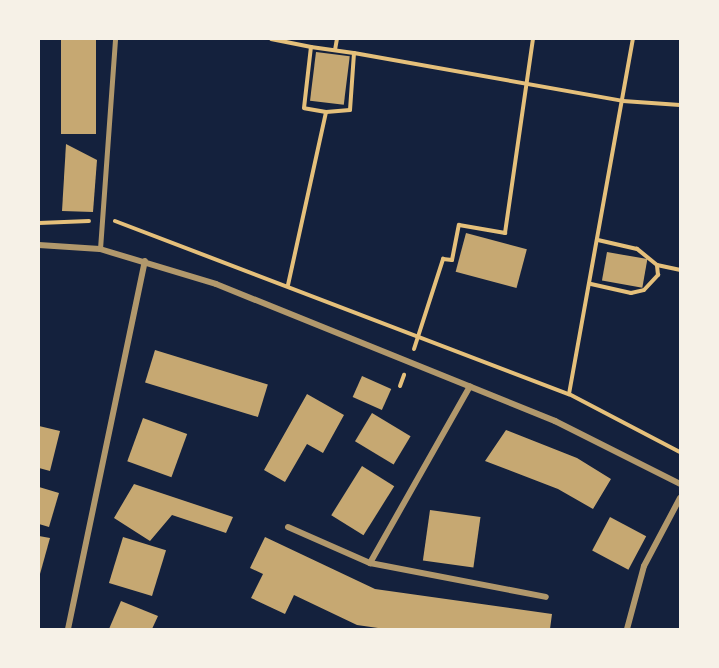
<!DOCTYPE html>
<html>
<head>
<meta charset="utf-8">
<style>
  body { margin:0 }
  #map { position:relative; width:719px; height:668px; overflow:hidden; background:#14213d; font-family:"Nunito Sans",sans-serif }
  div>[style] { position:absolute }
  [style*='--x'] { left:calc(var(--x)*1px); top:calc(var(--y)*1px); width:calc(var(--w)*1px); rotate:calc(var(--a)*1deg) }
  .building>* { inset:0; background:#c6a872; transform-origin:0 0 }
  .path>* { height:4px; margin:-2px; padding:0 2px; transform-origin:2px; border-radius:2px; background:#e5c07b }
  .service>* { height:4.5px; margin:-2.25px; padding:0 2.25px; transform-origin:2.25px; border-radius:2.25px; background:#b1986c }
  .minor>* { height:6px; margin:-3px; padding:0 3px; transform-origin:3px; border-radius:3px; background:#b1986c }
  span { translate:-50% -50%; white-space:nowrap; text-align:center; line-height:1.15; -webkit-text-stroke:6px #f6f1e7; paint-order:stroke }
  .frame { position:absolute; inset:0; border:40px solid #f6f1e7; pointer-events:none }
</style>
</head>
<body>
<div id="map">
  <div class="building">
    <i style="left:61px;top:39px;width:35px;height:95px"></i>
    <i style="left:316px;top:52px;width:34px;height:49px;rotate:7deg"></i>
    <i style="clip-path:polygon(66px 144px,97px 160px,93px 212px,62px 211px)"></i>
    <i style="left:466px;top:233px;width:63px;height:40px;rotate:15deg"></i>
    <i style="left:607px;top:252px;width:41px;height:29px;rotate:10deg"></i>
    <i style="left:155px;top:350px;width:118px;height:34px;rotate:17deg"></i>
    <i style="left:362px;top:376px;width:32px;height:23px;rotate:24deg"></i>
    <i style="clip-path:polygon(307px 394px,344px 415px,323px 453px,307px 444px,285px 482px,264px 470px)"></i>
    <i style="left:372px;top:413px;width:45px;height:33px;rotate:31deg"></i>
    <i style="left:143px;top:418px;width:47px;height:46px;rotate:20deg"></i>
    <i style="clip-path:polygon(39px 426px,60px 431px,50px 471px,39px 468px)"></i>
    <i style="clip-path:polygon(506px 430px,577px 458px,611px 479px,593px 509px,558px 489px,485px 461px)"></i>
    <i style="left:362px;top:466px;width:38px;height:58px;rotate:32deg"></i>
    <i style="clip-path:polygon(134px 484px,233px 517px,226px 533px,172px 515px,150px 541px,114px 518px)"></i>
    <i style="clip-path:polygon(39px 487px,59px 493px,49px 527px,39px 524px)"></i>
    <i style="left:430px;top:510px;width:51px;height:51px;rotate:8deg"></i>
    <i style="left:610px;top:517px;width:41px;height:38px;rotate:28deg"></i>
    <i style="clip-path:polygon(39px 536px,50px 538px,40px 574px,39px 573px)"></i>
    <i style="left:123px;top:537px;width:45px;height:48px;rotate:17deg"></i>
    <i style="clip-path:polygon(265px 537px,375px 589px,552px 614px,550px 629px,385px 629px,357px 625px,294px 595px,285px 614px,251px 598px,263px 574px,250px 568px)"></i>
    <i style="clip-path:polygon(121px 601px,158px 616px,152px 629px,109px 629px)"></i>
  </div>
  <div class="path">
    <i style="--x:271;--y:39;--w:41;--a:11.3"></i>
    <i style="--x:335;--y:50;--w:11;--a:-80"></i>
    <i style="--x:354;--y:53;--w:273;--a:10.1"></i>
    <i style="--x:623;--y:101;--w:57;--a:4"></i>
    <i style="--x:115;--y:221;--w:486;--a:20.9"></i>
    <i style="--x:569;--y:394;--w:125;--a:27.6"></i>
    <i style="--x:39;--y:223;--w:50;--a:-2.3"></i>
    <i style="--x:657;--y:265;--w:24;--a:12"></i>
    <i style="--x:591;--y:284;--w:41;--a:12.7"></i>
    <i style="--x:631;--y:293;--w:13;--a:-13"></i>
    <i style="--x:644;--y:290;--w:21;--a:-47"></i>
    <i style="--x:658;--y:275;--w:10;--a:-96"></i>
    <i style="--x:657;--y:265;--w:26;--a:-141"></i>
    <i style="--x:637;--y:249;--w:39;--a:-167"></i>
    <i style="--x:288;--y:285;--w:177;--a:-77.6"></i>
    <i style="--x:326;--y:112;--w:22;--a:-170"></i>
    <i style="--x:304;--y:108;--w:61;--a:-83.5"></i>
    <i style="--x:311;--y:47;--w:43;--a:7.9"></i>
    <i style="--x:354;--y:53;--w:57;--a:94"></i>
    <i style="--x:350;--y:110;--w:24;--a:175"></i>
    <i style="--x:414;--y:349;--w:95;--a:-72.1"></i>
    <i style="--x:443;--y:259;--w:9;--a:6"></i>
    <i style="--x:452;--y:260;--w:36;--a:-79"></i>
    <i style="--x:459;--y:225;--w:47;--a:9.9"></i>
    <i style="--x:505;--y:233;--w:196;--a:-81.8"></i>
    <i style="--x:400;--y:386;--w:12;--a:-70"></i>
    <i style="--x:569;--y:394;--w:361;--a:-79.8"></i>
  </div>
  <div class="service">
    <i style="--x:100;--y:249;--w:211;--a:-85.9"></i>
  </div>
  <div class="minor">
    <i style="--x:39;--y:245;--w:61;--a:3.8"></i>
    <i style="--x:100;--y:249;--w:121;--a:16.8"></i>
    <i style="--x:216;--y:284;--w:366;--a:22"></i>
    <i style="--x:555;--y:421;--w:140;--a:26.7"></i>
    <i style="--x:288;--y:527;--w:90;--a:23.7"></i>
    <i style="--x:370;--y:563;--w:179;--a:10.9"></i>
    <i style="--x:370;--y:563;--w:203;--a:-60.5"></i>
    <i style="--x:68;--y:629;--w:376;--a:-78.2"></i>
    <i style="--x:627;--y:629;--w:65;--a:-74.9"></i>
    <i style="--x:644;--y:566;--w:77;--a:-62.1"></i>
  </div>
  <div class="frame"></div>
</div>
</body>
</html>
